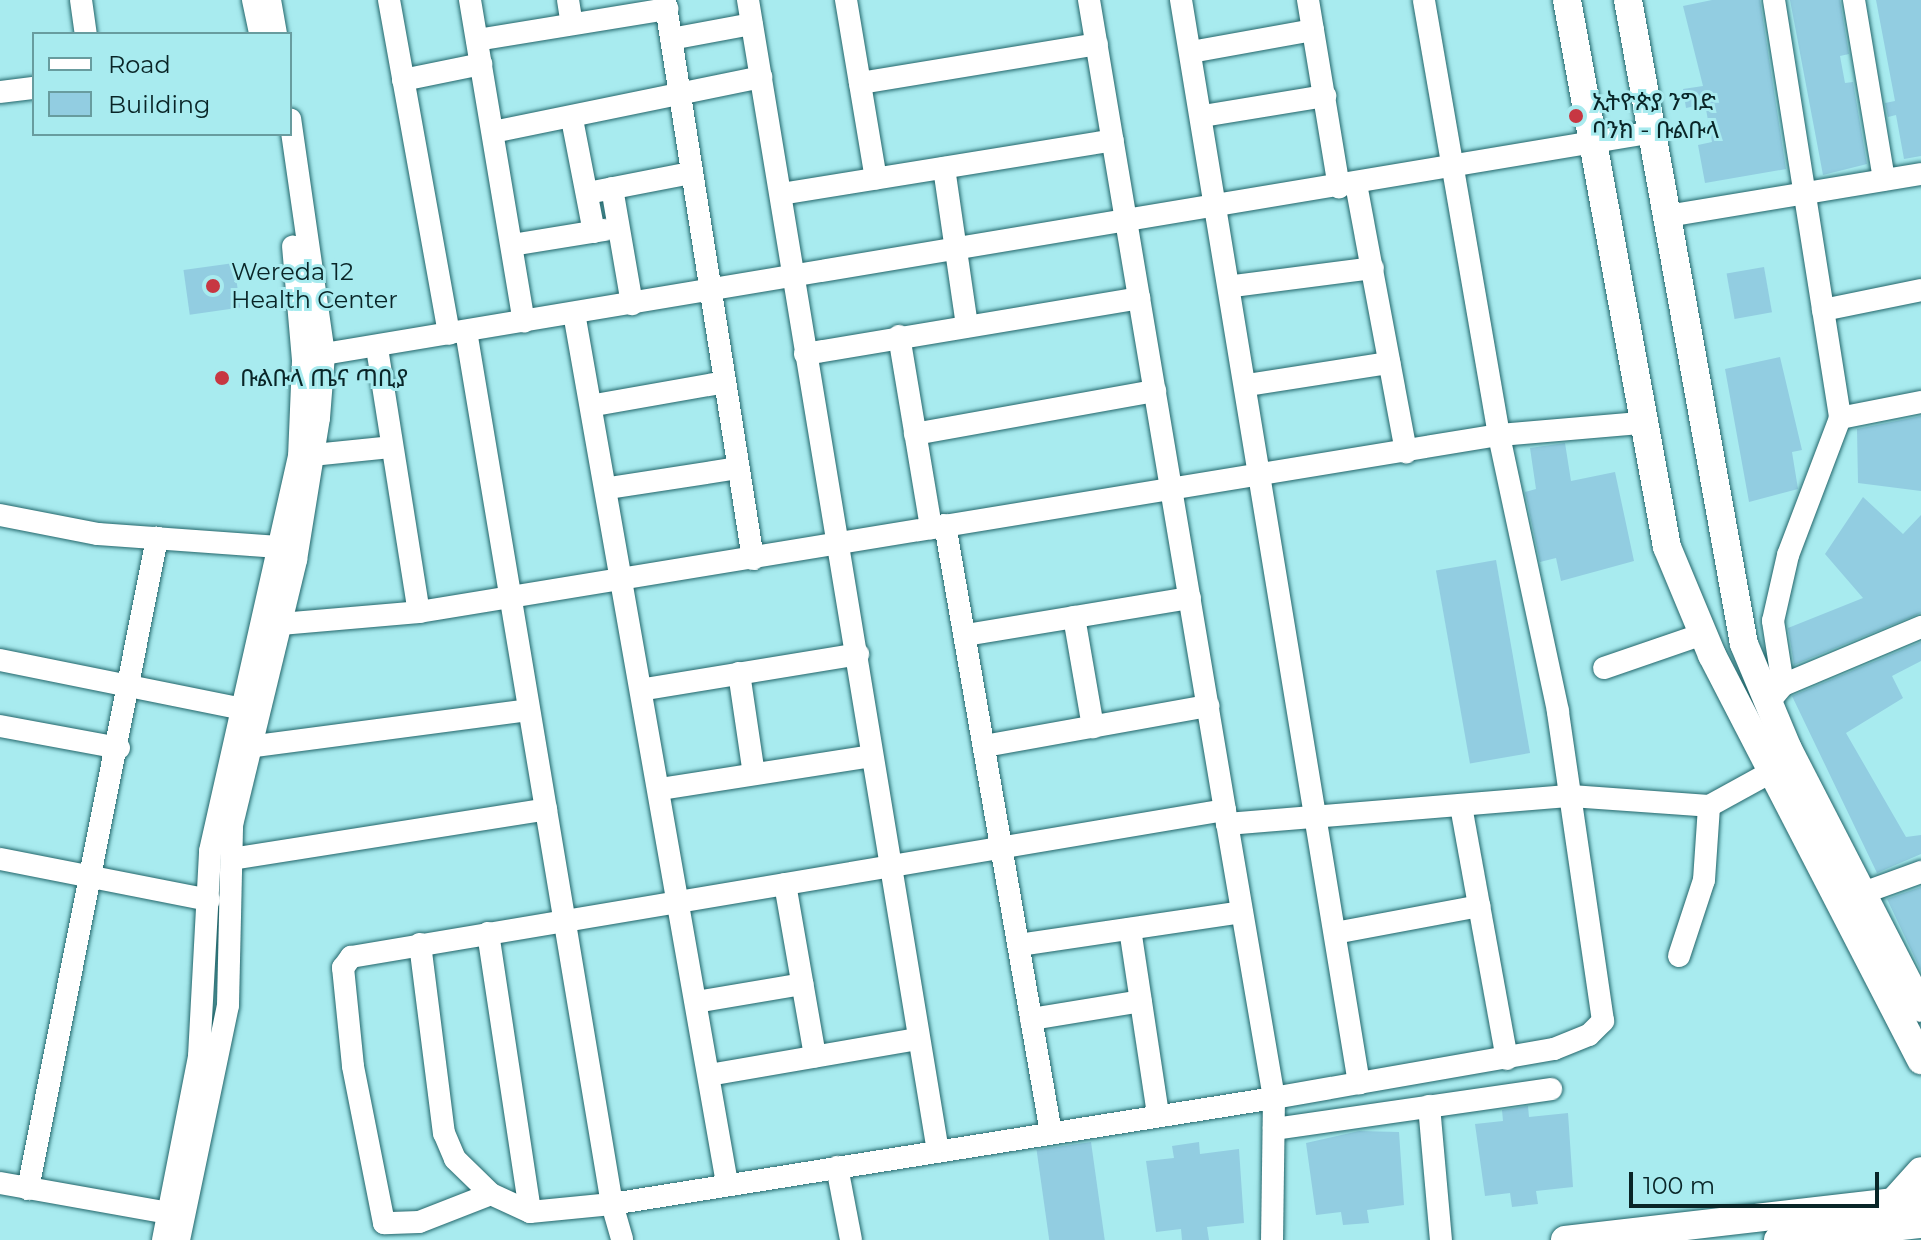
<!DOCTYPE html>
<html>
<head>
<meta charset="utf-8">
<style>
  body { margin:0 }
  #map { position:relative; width:1921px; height:1240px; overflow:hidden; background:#a8ebef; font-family:Montserrat,"Noto Sans Ethiopic",sans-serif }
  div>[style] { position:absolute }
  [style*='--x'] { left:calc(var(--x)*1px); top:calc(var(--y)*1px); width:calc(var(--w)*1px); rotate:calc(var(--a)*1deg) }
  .building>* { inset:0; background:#92cde1; transform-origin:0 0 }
  .roads { filter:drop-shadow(0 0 2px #23666b) drop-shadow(0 0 2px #23666b) }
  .minor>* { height:22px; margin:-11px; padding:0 11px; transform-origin:11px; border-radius:11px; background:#fff }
  .major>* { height:28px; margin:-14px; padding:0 14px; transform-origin:14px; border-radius:14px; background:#fff }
  .dots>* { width:22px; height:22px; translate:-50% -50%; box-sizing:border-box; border:4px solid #a8ebef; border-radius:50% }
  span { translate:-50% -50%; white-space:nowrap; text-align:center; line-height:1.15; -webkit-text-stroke:6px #a8ebef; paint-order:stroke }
  .poi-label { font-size:24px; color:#092527 }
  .left { translate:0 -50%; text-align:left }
  .legend { position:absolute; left:32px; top:32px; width:260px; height:104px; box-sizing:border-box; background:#a8ebef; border:2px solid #689c9f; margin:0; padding:10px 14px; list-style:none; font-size:24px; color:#092527 }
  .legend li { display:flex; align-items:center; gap:16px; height:40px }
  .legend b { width:40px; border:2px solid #689c9f }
  .scale { position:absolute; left:1629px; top:1172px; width:250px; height:36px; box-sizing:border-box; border:4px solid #092527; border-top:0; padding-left:10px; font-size:24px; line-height:28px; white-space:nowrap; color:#092527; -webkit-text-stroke:6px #a8ebef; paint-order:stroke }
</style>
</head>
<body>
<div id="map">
  <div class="building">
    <i style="clip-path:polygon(1712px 0,1760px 0,1786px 169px,1705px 183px,1698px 145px,1712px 142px,1705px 104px,1686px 108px,1683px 89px,1703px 86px,1683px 6px)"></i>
    <i style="clip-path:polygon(1790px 0,1840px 0,1849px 54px,1840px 56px,1845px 83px,1853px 82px,1867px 164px,1823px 175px)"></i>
    <i style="clip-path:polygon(1876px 0,1921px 0,1921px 156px,1904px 159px,1896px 115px,1888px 117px,1885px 103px,1895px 101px)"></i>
    <i style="left:234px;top:263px;width:45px;height:51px;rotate:82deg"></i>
    <i style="left:1764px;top:267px;width:46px;height:38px;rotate:80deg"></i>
    <i style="clip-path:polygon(1780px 357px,1802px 450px,1792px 452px,1798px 489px,1749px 502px,1725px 369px)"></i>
    <i style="clip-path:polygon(1921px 416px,1921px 491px,1858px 483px,1857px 429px)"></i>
    <i style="clip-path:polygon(1565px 443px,1571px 481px,1615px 472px,1634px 561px,1561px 581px,1556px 558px,1540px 562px,1525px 492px,1536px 489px,1530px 448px)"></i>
    <i style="clip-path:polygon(1863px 497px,1903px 534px,1921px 515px,1921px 613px,1794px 665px,1788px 628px,1863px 598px,1825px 554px)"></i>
    <i style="left:1496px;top:560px;width:196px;height:61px;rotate:80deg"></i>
    <i style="clip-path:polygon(1921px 642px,1921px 661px,1892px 676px,1903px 698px,1846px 733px,1906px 837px,1921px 835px,1921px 854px,1877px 873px,1792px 696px)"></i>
    <i style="clip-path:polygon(1921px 887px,1921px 971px,1887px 899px)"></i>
    <i style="clip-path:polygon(1528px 1106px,1529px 1117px,1568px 1113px,1573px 1187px,1536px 1191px,1538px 1204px,1512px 1207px,1510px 1193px,1485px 1196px,1475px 1124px,1503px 1121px,1502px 1110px)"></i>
    <i style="clip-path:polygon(1359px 1131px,1399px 1132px,1404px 1205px,1367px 1210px,1369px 1223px,1343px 1225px,1341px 1212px,1316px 1215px,1306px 1143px)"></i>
    <i style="left:1091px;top:1142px;width:99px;height:55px;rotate:82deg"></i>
    <i style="clip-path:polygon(1199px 1142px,1200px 1154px,1239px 1149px,1244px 1223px,1207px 1227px,1209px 1240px,1182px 1240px,1181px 1229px,1156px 1232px,1146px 1161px,1174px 1158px,1172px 1146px)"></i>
  </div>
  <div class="roads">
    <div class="minor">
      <i style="--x:81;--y:0;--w:34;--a:82"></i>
      <i style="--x:253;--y:0;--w:35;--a:78"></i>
      <i style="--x:270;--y:0;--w:35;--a:80"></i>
      <i style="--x:389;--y:0;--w:339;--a:79.8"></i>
      <i style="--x:470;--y:0;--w:326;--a:80.5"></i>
      <i style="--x:568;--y:0;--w:24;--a:81"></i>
      <i style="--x:665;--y:0;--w:566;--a:81.05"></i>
      <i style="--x:748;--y:0;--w:1167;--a:80.63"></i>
      <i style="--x:846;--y:0;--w:181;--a:80.5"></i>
      <i style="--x:1089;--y:0;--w:821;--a:80.47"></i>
      <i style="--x:1181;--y:0;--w:1098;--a:80.67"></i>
      <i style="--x:1359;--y:1083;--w:86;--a:170"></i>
      <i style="--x:1274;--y:1098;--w:278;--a:-99.7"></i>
      <i style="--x:1308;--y:0;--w:190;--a:80.6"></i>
      <i style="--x:1774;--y:0;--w:423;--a:81"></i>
      <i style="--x:1854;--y:0;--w:182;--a:80.5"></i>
      <i style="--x:671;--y:39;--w:82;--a:-10.5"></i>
      <i style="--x:477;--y:40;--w:193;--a:-9.3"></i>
      <i style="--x:1191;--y:52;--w:124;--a:-10.2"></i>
      <i style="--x:403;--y:80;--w:80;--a:-11.6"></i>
      <i style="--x:860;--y:83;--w:240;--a:-9.3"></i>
      <i style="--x:0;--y:92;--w:34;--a:-7"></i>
      <i style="--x:1203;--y:116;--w:124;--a:-9.3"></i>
      <i style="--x:572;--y:119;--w:115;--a:79"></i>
      <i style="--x:493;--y:132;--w:274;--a:-11.6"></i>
      <i style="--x:944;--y:168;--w:160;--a:81.7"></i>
      <i style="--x:1356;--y:184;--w:273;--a:79.4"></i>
      <i style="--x:612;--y:188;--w:118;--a:80.2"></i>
      <i style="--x:598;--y:191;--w:95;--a:-11"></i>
      <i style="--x:781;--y:194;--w:336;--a:-9.2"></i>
      <i style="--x:1667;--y:216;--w:257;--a:-9.4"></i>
      <i style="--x:512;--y:245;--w:94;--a:-9.2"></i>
      <i style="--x:1234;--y:286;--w:140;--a:-7.4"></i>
      <i style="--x:1823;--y:310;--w:100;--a:-11.5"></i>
      <i style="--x:574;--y:313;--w:883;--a:80.03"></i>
      <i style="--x:466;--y:331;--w:885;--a:80.51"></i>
      <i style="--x:612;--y:1204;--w:670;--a:-9.1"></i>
      <i style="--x:1274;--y:1098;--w:142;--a:90.8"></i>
      <i style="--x:899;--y:336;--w:195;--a:80.5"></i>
      <i style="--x:377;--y:348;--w:267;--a:81"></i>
      <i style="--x:324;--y:354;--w:1347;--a:-9.48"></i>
      <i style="--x:805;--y:354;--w:339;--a:-9.5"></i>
      <i style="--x:1248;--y:385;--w:143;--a:-8.9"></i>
      <i style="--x:595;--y:405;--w:132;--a:-10"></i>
      <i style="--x:915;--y:434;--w:244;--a:-10.2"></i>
      <i style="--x:313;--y:455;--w:79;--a:-5.8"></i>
      <i style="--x:609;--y:488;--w:131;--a:-8.8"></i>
      <i style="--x:0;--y:515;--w:100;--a:11"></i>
      <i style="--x:98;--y:534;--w:181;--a:4.1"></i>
      <i style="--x:945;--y:525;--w:617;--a:80.11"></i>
      <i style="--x:1074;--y:617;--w:112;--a:80.2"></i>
      <i style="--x:280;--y:624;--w:140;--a:-4.9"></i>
      <i style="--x:419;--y:612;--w:1094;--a:-9.31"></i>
      <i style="--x:1499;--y:435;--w:142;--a:-4.9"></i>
      <i style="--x:966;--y:635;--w:227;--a:-9.4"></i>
      <i style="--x:0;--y:660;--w:249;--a:11.4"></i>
      <i style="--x:1604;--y:668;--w:105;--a:-19"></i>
      <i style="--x:739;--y:673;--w:102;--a:81.6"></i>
      <i style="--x:1783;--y:685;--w:150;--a:-22.8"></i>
      <i style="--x:645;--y:689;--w:216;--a:-9.3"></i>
      <i style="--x:1768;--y:703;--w:23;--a:-50"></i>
      <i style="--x:1783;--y:685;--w:65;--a:-98.9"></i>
      <i style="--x:1773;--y:621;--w:68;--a:-77.2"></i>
      <i style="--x:1788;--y:555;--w:147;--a:-69.2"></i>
      <i style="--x:1840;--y:418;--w:83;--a:-11.2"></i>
      <i style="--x:0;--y:726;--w:121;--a:10.5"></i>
      <i style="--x:985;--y:746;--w:227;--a:-10.2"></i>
      <i style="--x:241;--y:748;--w:290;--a:-7.5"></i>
      <i style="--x:661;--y:789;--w:213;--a:-8.9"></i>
      <i style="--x:1461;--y:806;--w:257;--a:79.7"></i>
      <i style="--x:0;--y:859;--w:213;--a:11.1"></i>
      <i style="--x:232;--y:859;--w:318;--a:-9"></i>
      <i style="--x:785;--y:884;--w:175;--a:80.1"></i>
      <i style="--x:1863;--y:893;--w:62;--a:-19.9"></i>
      <i style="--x:1130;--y:929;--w:187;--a:81.4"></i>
      <i style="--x:488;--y:933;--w:282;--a:81.4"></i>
      <i style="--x:1335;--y:933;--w:147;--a:-10.6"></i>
      <i style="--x:420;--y:944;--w:191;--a:82.8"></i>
      <i style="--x:444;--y:1133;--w:28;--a:67"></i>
      <i style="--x:455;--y:1159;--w:50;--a:44.2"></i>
      <i style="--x:491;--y:1194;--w:43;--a:24.8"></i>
      <i style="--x:530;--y:1212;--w:82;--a:-5.6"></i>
      <i style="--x:612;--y:1204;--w:37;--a:74"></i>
      <i style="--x:1019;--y:945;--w:225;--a:-8.4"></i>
      <i style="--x:1679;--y:956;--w:80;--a:-71.8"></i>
      <i style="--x:1704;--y:880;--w:74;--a:-86.1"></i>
      <i style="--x:696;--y:1002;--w:108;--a:-9.6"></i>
      <i style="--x:1031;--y:1019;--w:111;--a:-9.3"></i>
      <i style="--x:709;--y:1075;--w:212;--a:-9.8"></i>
      <i style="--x:1359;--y:1083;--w:198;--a:-9.9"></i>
      <i style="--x:1554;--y:1049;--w:38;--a:-22"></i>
      <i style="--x:1589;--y:1035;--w:20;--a:-45"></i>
      <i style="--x:1603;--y:1021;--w:313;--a:-98.3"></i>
      <i style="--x:1558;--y:711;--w:282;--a:-102.1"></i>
      <i style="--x:1499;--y:435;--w:441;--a:-99.8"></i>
      <i style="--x:1429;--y:1106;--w:135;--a:84.9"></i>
      <i style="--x:1274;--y:1129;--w:280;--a:-8.2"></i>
      <i style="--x:837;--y:1167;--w:74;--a:79.1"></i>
      <i style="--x:0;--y:1183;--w:171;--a:10.1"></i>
      <i style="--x:28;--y:1189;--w:664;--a:-78.79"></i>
      <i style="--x:491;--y:1194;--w:77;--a:158.7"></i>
      <i style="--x:419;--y:1222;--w:35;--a:178"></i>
      <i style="--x:384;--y:1223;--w:160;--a:-101.2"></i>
      <i style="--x:353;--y:1066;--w:99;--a:-95.8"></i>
      <i style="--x:343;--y:968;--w:14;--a:-54"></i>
      <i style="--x:351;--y:957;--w:886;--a:-9.55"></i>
      <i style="--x:1225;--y:810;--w:14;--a:82"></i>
      <i style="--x:1227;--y:824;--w:345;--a:-4.7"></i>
      <i style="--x:1571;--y:796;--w:138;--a:4.1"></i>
      <i style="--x:1709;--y:806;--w:73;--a:-28.7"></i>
      <i style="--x:163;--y:1240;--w:187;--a:-78.9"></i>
      <i style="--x:199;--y:1056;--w:205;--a:-86.9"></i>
      <i style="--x:210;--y:851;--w:404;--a:-77.3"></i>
      <i style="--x:299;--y:457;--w:97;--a:-87.6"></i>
      <i style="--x:303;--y:360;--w:114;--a:-95"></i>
      <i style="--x:179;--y:1240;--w:240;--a:-78.2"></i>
      <i style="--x:228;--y:1005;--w:180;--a:-88.7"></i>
      <i style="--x:232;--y:825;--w:273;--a:-76.4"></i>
      <i style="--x:296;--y:560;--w:144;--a:-80.8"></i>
      <i style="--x:319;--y:418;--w:64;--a:-85.5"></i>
      <i style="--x:324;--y:354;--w:237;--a:-98.2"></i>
    </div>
    <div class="major">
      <i style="--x:1567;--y:0;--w:556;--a:79.64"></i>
      <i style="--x:1667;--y:547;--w:117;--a:67.4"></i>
      <i style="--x:1712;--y:655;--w:456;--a:62.7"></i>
      <i style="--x:1628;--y:0;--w:654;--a:79.79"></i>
      <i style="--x:1744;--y:644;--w:114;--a:67.3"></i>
      <i style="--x:1788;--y:749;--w:291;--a:62.8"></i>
      <i style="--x:1894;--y:1201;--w:40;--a:-48"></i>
      <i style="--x:1565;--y:1240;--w:358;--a:-6.6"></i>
      <i style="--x:1778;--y:1240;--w:144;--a:-6.4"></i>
    </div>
  </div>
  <div class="dots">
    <i style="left:1576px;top:116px;background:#c73742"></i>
    <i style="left:213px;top:286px;background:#c73742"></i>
    <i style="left:222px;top:378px;background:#c73742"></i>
  </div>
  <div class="poi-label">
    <span class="left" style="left:1592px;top:116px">ኢትዮጵያ ንግድ<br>ባንክ - ቡልቡላ</span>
    <span class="left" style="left:231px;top:286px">Wereda 12<br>Health Center</span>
    <span class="left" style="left:240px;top:378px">ቡልቡላ ጤና ጣቢያ</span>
  </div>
  <ul class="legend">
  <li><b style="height:10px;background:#fff"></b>Road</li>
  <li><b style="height:22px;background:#92cde1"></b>Building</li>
  </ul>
  <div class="scale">100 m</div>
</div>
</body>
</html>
